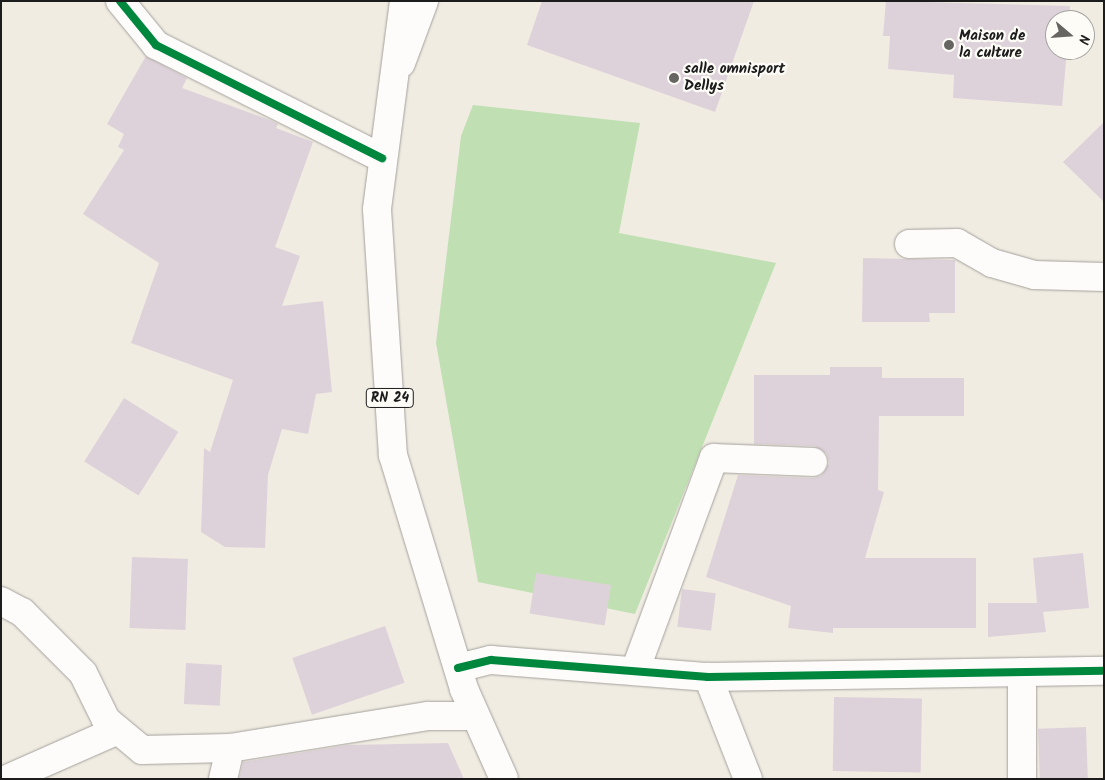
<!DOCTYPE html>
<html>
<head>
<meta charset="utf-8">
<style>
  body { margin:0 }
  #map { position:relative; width:1105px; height:780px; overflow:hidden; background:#f0ece2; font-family:Kalam,sans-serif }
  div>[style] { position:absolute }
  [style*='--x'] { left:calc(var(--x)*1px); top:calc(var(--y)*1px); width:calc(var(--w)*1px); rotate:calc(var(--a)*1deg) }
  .green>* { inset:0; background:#c0e0b3 }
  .building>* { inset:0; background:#ded2da; transform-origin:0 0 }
  .roads { filter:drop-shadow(0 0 1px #a4a19c) drop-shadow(0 0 1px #a4a19c) }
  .minor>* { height:28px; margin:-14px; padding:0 14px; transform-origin:14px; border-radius:14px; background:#fdfcfb }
  .major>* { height:28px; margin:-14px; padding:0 14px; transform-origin:14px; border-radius:14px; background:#fdfcfb }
  .cycleway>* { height:8px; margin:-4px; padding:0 4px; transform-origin:4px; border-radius:4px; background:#00873e }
  .dots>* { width:14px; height:14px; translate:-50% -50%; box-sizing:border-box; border:2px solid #fdfcf7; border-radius:50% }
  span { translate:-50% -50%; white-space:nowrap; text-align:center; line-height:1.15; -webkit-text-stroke:4.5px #fdfcf7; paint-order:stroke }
  .shield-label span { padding:1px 4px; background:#fdfcf7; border:1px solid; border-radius:4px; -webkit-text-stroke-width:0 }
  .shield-label { font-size:14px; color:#1c1c1c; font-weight:700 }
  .poi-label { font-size:15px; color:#1c1c1c; font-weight:700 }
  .left { translate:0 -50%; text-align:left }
  .frame { position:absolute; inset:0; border:2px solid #1c1c1c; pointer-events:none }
  .north { position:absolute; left:1045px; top:10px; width:50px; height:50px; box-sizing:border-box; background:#fdfcf7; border:1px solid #a3a29f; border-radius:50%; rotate:108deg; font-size:14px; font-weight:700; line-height:20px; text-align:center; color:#1c1c1c }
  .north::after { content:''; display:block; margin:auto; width:18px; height:22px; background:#666561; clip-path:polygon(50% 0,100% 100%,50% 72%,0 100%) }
</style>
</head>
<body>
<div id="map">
  <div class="green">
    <i style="clip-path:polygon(473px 105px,640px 123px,619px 233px,776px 263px,635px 614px,478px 582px,436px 343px,461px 136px)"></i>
  </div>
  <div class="building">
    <i style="clip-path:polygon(542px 1px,754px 1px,715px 112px,527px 45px)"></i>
    <i style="clip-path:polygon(886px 1px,1070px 6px,1069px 20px,1055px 20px,1055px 50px,1067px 50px,1062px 106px,953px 98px,954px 75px,888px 69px,890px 36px,883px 36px)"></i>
    <i style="clip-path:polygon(146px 56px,187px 78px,182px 88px,270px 120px,278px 124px,276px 128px,313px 142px,275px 247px,300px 256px,282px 306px,323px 301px,332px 392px,316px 394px,308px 434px,282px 429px,268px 475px,265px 548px,225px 547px,201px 532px,204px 448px,210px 452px,233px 380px,131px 343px,159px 263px,83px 214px,124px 150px,118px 147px,124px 134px,107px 124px)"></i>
    <i style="clip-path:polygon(1104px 122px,1104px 202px,1063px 162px)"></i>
    <i style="clip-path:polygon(863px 258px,955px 260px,955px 313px,929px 313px,930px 322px,862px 322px)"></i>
    <i style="clip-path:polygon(830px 367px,882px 367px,882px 378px,964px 378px,964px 416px,879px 416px,878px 490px,884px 492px,865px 558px,976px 558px,976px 628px,833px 628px,833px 633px,788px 628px,791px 606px,706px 577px,738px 475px,813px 478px,821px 476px,829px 463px,827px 454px,814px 446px,754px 444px,754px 375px,830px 375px)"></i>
    <i style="left:124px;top:398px;width:64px;height:75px;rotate:32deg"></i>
    <i style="clip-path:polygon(1083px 553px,1089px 608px,1043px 612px,1046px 632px,988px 637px,988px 603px,1037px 603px,1033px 558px)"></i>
    <i style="left:132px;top:557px;width:56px;height:71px;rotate:2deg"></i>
    <i style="left:536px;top:573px;width:76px;height:41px;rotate:9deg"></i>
    <i style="left:682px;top:589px;width:34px;height:38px;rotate:7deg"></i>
    <i style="left:385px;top:626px;width:60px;height:98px;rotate:71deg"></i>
    <i style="left:186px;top:663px;width:36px;height:41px;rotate:3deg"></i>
    <i style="left:834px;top:697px;width:88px;height:74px;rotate:1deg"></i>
    <i style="left:1086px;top:727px;width:52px;height:48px;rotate:88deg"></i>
    <i style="clip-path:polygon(448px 743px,464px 779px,239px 779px,243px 762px,348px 745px)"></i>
  </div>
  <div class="roads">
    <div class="minor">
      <i style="--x:120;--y:1;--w:57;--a:50.7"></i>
      <i style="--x:156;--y:45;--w:253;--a:26.6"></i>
      <i style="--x:401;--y:63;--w:66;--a:-69.6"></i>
      <i style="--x:909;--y:244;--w:48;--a:-1.2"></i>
      <i style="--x:957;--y:243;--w:40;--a:29.7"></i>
      <i style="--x:992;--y:263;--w:44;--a:15.9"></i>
      <i style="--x:1034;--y:275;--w:70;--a:1.6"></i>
      <i style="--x:1;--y:601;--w:24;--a:28"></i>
      <i style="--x:22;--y:612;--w:86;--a:45"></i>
      <i style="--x:83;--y:673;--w:52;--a:63.9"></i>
      <i style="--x:106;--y:720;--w:47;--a:39.8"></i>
      <i style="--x:142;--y:750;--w:88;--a:-1.3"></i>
      <i style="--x:230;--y:748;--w:201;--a:-9.2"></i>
      <i style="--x:428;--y:716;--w:47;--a:0"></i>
      <i style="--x:458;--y:668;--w:34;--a:-14"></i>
      <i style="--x:491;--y:660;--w:218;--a:4.5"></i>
      <i style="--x:708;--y:677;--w:396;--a:-0.9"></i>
      <i style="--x:635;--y:671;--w:227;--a:-69.7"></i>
      <i style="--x:714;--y:458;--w:99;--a:2.3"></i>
      <i style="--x:1022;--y:672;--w:107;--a:90"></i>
      <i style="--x:708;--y:677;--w:110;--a:68.6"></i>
      <i style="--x:7;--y:779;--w:121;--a:-23.8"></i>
      <i style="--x:223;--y:779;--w:32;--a:-77"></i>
    </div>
    <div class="major">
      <i style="--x:404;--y:1;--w:210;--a:97.4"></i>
      <i style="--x:377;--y:209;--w:247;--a:86.3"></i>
      <i style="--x:393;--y:455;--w:245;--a:73.1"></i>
      <i style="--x:464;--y:689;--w:98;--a:66"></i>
    </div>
  </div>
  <div class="cycleway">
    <i style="--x:120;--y:1;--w:57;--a:50.7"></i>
    <i style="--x:156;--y:45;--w:253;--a:26.6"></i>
    <i style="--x:458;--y:668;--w:34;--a:-14"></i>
    <i style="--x:491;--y:660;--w:218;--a:4.5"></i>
    <i style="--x:708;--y:677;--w:396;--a:-0.9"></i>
  </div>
  <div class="dots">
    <i style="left:949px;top:45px;background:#666561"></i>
    <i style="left:674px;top:78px;background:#666561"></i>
  </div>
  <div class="shield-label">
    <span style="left:390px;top:398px">RN 24</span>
  </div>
  <div class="poi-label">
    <span class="left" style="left:959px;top:45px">Maison de<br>la culture</span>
    <span class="left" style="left:684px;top:78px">salle omnisport<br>Dellys</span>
  </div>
  <div class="frame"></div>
  <div class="north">N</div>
</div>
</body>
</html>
